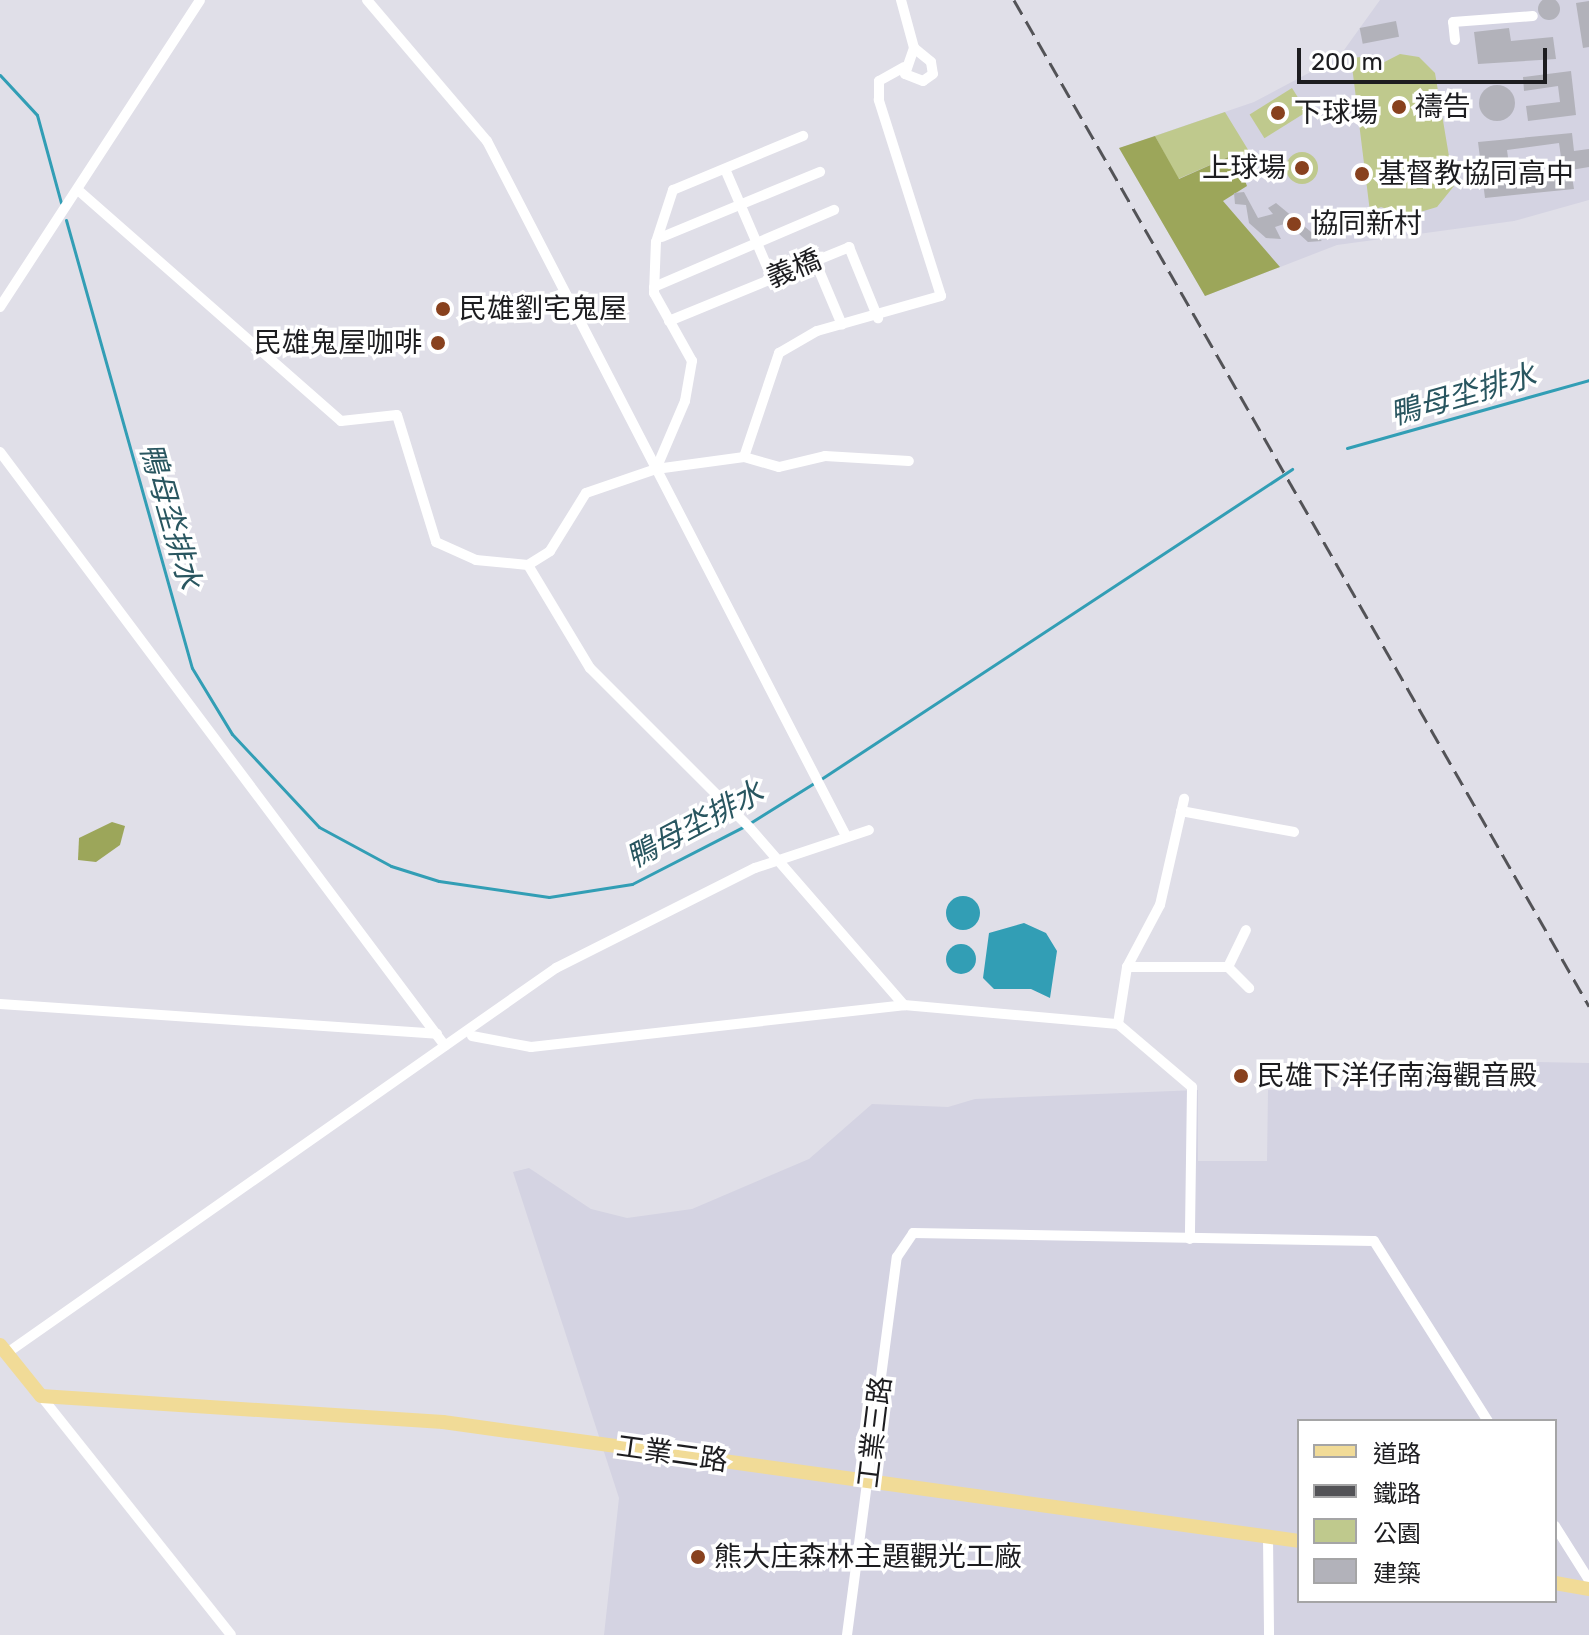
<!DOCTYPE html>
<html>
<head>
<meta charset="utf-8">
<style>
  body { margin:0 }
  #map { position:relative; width:1589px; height:1635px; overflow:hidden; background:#e0dfe8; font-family:Rubik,"Noto Sans TC",sans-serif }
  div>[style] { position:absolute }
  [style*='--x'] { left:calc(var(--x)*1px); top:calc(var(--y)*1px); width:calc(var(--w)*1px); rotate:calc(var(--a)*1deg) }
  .built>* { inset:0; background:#d4d3e2 }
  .green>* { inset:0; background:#bfc98d; transform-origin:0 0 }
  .round { border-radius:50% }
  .forest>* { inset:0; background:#9ca65a }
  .water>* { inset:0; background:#329eb5 }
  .stream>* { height:3px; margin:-1.5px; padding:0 1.5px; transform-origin:1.5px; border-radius:1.5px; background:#329eb5 }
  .building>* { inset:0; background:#b2b2ba; transform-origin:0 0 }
  .minor>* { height:10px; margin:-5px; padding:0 5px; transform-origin:5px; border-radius:5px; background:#fff }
  .major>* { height:14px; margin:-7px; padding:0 7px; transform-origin:7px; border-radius:7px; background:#f1db97 }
  .rail>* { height:3px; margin-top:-1.5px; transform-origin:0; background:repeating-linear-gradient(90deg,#535357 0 16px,transparent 0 24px) }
  .dots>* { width:22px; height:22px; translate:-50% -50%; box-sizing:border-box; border:4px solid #fff; border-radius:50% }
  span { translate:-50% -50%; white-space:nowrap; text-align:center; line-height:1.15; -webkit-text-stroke:7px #fff; paint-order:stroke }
  .poi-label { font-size:28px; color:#1d1d20 }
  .left { translate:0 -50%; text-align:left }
  .right { translate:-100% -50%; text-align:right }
  .street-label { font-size:28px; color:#1d1d20 }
  .water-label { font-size:30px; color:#295660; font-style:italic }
  .legend { position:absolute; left:1297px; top:1419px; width:260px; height:184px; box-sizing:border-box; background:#fff; border:2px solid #a5a5a6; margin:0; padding:10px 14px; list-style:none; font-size:24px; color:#1d1d20 }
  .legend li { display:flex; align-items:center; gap:16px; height:40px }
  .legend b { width:40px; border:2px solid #a5a5a6 }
  .scale { position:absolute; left:1297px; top:48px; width:250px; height:36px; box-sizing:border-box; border:4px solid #1d1d20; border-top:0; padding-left:10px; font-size:24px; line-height:28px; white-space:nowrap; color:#1d1d20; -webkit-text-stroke:6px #fff; paint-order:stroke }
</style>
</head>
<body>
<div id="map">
  <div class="built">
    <i style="clip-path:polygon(1380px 0,1589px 0,1589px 200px,1514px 221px,1337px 245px,1205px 296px,1119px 148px,1254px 102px,1339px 57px)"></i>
    <i style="clip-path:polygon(evenodd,1493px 1061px,1589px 1063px,1589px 1635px,604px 1635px,619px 1498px,513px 1172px,529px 1168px,591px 1209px,627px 1218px,692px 1209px,809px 1159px,872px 1104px,948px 1107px,975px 1099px,1198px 1090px,1198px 1161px,1267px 1161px,1268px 1090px,1352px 1086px,1382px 1092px,1390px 1082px,1485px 1071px,1493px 1061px,1299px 1421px,1555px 1421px,1555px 1601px,1299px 1601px,1299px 1421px)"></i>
  </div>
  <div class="green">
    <i style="clip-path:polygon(1400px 54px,1419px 57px,1435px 73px,1454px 186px,1437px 207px,1407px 216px,1381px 207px,1370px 212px,1351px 58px,1361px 57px,1363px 73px)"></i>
    <i style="left:1292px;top:88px;width:28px;height:50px;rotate:58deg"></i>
    <i style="clip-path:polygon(1225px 112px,1258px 166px,1248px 173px,1235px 154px,1178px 179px,1155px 136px)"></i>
    <i class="round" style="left:1286px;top:152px;width:32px;height:32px"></i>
  </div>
  <div class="forest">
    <i style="clip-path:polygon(1155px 136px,1179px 179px,1235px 154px,1247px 186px,1223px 201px,1280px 267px,1205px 296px,1119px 148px)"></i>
    <i style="clip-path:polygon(112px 822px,125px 826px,120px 845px,96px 862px,78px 860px,79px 838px)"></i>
  </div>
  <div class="water">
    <i class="round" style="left:946px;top:896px;width:34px;height:34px"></i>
    <i style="clip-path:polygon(1024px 923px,1046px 933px,1057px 951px,1050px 998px,1031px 989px,994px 989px,983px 978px,989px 933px)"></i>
    <i class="round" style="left:946px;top:944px;width:30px;height:30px"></i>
  </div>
  <div class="stream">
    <i style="--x:0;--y:75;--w:54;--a:47.2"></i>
    <i style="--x:37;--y:115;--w:91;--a:74.7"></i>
    <i style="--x:66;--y:220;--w:465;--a:74.3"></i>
    <i style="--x:192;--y:668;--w:77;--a:58.8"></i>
    <i style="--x:232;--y:734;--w:127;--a:46.9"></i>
    <i style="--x:319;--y:827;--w:82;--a:28.4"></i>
    <i style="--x:391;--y:866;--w:50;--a:17.4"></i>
    <i style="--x:439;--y:881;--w:111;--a:8.3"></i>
    <i style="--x:549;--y:897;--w:84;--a:-8.9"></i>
    <i style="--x:632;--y:884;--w:125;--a:-27.2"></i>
    <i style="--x:1347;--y:448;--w:251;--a:-15.7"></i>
    <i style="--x:821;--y:779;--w:564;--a:-33.35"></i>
    <i style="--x:750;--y:823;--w:75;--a:-32"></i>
  </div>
  <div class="building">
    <i class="round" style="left:1538px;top:-2px;width:22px;height:22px"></i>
    <i style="clip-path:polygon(1589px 1px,1589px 47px,1583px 48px,1576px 3px)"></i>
    <i style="left:1396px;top:21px;width:16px;height:37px;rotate:79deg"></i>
    <i style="clip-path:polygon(1509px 28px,1511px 41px,1553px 37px,1556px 59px,1478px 64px,1474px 32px)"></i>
    <i style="clip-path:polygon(1571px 71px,1576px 115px,1528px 121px,1526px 106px,1560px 102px,1558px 86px,1524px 91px,1523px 77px)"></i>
    <i class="round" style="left:1479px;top:85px;width:36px;height:36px"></i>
    <i style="clip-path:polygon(evenodd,1572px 133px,1574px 151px,1589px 149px,1589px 167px,1571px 170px,1574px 189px,1485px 198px,1478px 142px,1572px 133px,1559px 143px,1563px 172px,1511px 179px,1507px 150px,1559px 143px)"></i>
    <i style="clip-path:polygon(1244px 192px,1258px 218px,1273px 214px,1268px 208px,1276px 203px,1322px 241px,1308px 242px,1287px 223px,1275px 227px,1281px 239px,1266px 238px,1249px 223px,1246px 205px,1235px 204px,1234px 193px)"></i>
  </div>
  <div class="minor">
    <i style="--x:367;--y:0;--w:185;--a:49.6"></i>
    <i style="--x:487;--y:141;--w:782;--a:62.68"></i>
    <i style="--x:901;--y:0;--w:50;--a:74.8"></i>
    <i style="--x:914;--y:48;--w:22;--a:39"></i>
    <i style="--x:931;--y:62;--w:12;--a:81"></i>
    <i style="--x:933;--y:74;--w:12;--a:145"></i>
    <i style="--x:923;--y:81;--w:19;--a:-159"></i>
    <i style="--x:905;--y:74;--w:28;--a:-71"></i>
    <i style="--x:1455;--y:40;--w:18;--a:-96"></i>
    <i style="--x:1453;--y:22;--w:80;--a:-4.3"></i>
    <i style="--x:725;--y:169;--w:119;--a:66.7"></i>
    <i style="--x:78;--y:190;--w:350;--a:41.3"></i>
    <i style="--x:341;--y:421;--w:56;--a:-6.1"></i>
    <i style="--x:397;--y:415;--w:133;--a:72.9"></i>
    <i style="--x:436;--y:542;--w:44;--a:24.2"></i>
    <i style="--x:476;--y:560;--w:52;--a:5.5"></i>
    <i style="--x:528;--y:565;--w:26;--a:-32"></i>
    <i style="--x:550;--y:551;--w:68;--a:-58.2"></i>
    <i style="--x:586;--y:493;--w:74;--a:-18.9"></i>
    <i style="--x:656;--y:469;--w:74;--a:-66.9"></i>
    <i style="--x:685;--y:401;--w:41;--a:-80.1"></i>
    <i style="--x:692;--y:361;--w:78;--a:-119.2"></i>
    <i style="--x:654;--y:293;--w:51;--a:-87.8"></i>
    <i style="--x:656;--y:242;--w:55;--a:-71.9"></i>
    <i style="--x:673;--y:190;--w:141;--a:-22.6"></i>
    <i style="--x:662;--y:237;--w:171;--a:-22.4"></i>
    <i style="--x:815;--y:261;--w:69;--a:67.1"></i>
    <i style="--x:654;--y:287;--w:196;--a:-23.2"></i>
    <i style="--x:0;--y:307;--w:366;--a:-56.9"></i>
    <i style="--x:669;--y:321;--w:195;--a:-22.3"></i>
    <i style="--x:849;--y:247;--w:77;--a:67.8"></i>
    <i style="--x:0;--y:452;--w:742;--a:53.16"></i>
    <i style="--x:744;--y:457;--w:110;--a:-71.4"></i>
    <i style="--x:779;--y:353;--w:44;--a:-30.1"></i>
    <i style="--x:817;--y:331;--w:129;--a:-15.8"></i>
    <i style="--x:941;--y:296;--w:206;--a:-107.6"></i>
    <i style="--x:879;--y:100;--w:19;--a:-90"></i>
    <i style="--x:879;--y:81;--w:29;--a:-29"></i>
    <i style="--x:656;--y:469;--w:89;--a:-7.8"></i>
    <i style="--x:744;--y:457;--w:36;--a:16"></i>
    <i style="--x:779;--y:467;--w:47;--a:-13.4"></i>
    <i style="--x:825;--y:456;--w:84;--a:3.4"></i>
    <i style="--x:528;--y:565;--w:120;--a:59"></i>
    <i style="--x:590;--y:668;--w:226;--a:45"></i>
    <i style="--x:750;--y:828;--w:235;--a:49"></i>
    <i style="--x:904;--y:1005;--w:215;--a:5.1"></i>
    <i style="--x:1118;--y:1024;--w:97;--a:40.4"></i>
    <i style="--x:1192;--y:1087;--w:152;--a:90.8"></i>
    <i style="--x:1181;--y:811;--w:115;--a:10.5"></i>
    <i style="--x:1127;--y:967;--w:70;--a:-62"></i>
    <i style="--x:1160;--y:905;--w:109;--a:-77.2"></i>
    <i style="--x:1228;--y:967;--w:41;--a:-64.1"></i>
    <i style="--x:0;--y:1004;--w:438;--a:3.9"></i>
    <i style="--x:1118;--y:1024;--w:58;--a:-81"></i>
    <i style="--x:1127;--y:967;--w:101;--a:0"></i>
    <i style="--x:1228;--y:967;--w:30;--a:45"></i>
    <i style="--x:472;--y:1036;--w:60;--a:10.6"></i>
    <i style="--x:531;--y:1047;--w:375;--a:-6.4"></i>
    <i style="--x:7;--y:1353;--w:671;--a:-35.04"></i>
    <i style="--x:556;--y:968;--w:223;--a:-26.7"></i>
    <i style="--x:755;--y:868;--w:120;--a:-18.4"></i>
    <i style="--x:41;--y:1396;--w:305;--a:51.5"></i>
    <i style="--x:1555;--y:1526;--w:64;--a:57.8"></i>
    <i style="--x:1268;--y:1536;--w:99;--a:89.4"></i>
    <i style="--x:847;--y:1635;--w:381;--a:-82.5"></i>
    <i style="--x:897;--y:1257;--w:29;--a:-56"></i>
    <i style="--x:913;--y:1233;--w:461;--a:1"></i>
    <i style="--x:1374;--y:1241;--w:213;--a:57.7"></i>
  </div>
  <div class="major">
    <i style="--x:0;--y:1345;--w:65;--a:51.2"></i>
    <i style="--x:41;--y:1396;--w:403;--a:3.7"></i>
    <i style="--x:443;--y:1422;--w:864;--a:7.91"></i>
    <i style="--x:1555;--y:1583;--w:35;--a:10"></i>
  </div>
  <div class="rail">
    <i style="--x:1014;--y:0;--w:1159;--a:60.25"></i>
  </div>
  <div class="dots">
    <i style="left:1399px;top:107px;background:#88411e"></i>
    <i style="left:1278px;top:113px;background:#88411e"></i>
    <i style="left:1302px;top:168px;background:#88411e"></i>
    <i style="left:1362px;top:174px;background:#88411e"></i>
    <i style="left:1294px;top:224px;background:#88411e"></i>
    <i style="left:443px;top:309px;background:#88411e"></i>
    <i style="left:438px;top:343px;background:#88411e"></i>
    <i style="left:1241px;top:1076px;background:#88411e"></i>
    <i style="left:698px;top:1557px;background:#88411e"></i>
  </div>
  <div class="poi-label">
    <span class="left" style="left:1415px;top:107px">禱告</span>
    <span class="left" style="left:1294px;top:113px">下球場</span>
    <span class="right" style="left:1286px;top:168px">上球場</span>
    <span class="left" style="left:1378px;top:174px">基督教協同高中</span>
    <span class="left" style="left:1310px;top:224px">協同新村</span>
    <span class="left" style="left:459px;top:309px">民雄劉宅鬼屋</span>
    <span class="right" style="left:422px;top:343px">民雄鬼屋咖啡</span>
    <span class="left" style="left:1257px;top:1076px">民雄下洋仔南海觀音殿</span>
    <span class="left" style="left:714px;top:1557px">熊大庄森林主題觀光工廠</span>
  </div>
  <div class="street-label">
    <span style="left:794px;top:269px;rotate:-22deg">義橋</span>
    <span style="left:875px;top:1432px;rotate:-83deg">工業三路</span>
    <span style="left:672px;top:1454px;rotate:8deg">工業二路</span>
  </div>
  <div class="water-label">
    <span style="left:1463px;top:395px;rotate:-16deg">鴨母坔排水</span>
    <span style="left:170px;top:516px;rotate:74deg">鴨母坔排水</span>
    <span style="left:695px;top:825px;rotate:-28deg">鴨母坔排水</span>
  </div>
  <ul class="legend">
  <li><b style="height:10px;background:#f1db97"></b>道路</li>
  <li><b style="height:10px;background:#535357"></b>鐵路</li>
  <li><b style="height:22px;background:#bfc98d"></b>公園</li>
  <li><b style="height:22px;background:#b2b2ba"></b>建築</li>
  </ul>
  <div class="scale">200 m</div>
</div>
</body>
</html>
